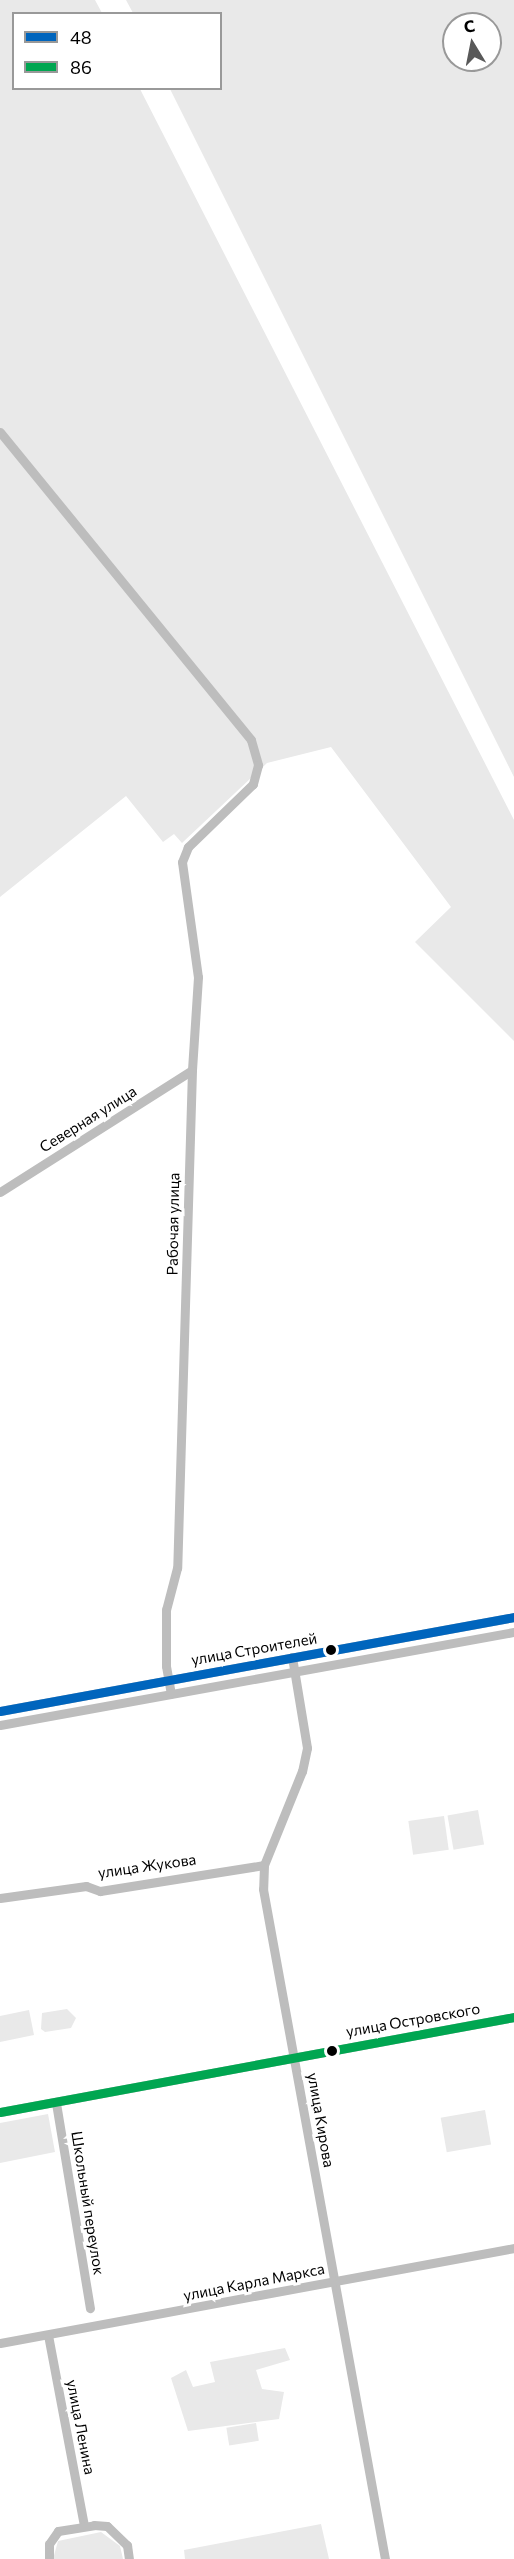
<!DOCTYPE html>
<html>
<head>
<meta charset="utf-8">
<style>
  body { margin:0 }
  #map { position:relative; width:514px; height:2559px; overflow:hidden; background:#fff; font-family:Commissioner,sans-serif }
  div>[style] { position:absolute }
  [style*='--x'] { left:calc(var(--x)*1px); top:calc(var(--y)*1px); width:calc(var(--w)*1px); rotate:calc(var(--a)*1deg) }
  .green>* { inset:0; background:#e9e9e9; transform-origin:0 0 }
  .minor>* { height:9px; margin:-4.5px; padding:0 4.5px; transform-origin:4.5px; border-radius:4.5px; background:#bdbdbd }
  .bus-1>* { height:9px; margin:-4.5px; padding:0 4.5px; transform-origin:4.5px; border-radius:4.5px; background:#0065bd }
  .bus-2>* { height:9px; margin:-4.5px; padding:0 4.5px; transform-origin:4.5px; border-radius:4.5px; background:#00a651 }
  .dots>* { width:16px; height:16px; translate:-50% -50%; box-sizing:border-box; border:3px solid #fff; border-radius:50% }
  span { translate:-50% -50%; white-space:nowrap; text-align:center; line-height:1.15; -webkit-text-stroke:6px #fff; paint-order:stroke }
  .street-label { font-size:15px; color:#000 }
  .legend { position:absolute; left:12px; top:12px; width:210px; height:78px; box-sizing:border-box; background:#fff; border:2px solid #999; margin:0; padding:8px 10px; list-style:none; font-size:18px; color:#000 }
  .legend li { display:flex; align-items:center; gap:12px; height:30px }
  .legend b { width:30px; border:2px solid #999 }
  .north { position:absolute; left:442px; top:12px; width:60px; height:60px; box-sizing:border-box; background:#fff; border:2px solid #999; border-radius:50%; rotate:350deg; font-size:16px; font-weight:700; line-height:24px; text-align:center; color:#000 }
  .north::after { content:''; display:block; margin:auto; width:21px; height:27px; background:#595959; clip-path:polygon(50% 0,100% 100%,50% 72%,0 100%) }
</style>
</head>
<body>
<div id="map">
  <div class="green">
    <i style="clip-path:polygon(0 0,95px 0,102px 13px,14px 14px,14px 88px,140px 89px,514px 820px,514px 1041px,415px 942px,451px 907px,331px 747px,267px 763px,182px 843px,174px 834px,163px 842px,126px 796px,0 897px)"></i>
    <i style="clip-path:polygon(evenodd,126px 0,514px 0,514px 777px,170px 89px,220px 88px,220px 14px,133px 13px,126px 0,454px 24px,490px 24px,490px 60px,454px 60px,454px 24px)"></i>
    <i style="left:478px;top:1810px;width:35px;height:31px;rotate:80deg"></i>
    <i style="left:444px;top:1816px;width:34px;height:36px;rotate:82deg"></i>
    <i style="clip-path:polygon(67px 2009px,76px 2018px,71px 2028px,45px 2032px,41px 2029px,42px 2013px)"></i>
    <i style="clip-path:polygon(29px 2010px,34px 2035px,0 2042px,0 2016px)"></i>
    <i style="left:485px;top:2110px;width:35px;height:45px;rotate:80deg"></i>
    <i style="clip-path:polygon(48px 2114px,55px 2152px,0 2163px,0 2123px)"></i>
    <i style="clip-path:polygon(285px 2348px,290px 2360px,256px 2370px,262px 2389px,284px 2392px,279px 2419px,188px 2431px,171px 2378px,186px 2370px,193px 2387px,215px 2382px,210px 2362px)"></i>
    <i style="left:256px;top:2423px;width:18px;height:30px;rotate:81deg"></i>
    <i style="clip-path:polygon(321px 2524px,329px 2559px,185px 2559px,184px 2550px)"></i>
    <i style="clip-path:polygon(101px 2532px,120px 2546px,123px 2559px,53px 2559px,58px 2541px)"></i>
  </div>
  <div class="minor">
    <i style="--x:0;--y:432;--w:397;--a:50.8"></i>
    <i style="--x:251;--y:740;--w:26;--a:74"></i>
    <i style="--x:258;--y:765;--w:20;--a:105"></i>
    <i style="--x:253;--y:784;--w:91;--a:135.9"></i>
    <i style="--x:188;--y:847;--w:16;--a:112"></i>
    <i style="--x:182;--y:862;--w:116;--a:82.1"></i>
    <i style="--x:198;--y:977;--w:93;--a:93.7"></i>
    <i style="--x:192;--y:1070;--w:498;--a:91.7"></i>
    <i style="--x:177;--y:1568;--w:43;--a:104.7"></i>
    <i style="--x:166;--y:1610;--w:56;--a:90"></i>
    <i style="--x:166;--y:1666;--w:28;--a:80"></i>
    <i style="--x:0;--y:1192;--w:227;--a:-32.4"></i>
    <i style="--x:292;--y:1657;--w:92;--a:80.6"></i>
    <i style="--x:307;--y:1748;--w:24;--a:102"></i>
    <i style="--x:302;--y:1771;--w:101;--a:112"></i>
    <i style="--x:264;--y:1865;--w:24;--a:92"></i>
    <i style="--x:263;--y:1889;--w:681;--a:79.68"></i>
    <i style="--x:0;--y:1711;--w:523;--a:-10.36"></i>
    <i style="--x:0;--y:1725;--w:522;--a:-10.26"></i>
    <i style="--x:0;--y:1898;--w:87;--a:-7.9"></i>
    <i style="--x:86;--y:1886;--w:15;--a:20"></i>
    <i style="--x:100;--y:1891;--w:166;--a:-9"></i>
    <i style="--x:56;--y:2103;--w:208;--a:80.6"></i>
    <i style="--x:0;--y:2112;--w:523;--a:-10.47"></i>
    <i style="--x:48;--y:2335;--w:193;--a:79.3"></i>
    <i style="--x:0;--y:2343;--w:523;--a:-10.47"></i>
    <i style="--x:49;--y:2559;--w:15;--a:-90"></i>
    <i style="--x:49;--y:2544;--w:16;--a:-55"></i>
    <i style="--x:58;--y:2531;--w:36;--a:-9"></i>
    <i style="--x:94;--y:2525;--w:13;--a:4"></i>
    <i style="--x:107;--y:2526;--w:28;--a:44"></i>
    <i style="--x:127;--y:2545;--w:14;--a:82"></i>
  </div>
  <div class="bus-1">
    <i style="--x:0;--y:1711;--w:523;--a:-10.36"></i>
  </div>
  <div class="bus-2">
    <i style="--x:0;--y:2112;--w:523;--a:-10.47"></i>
  </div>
  <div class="dots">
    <i style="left:331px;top:1650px;background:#000"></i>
    <i style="left:332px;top:2051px;background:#000"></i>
  </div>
  <div class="street-label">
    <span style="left:88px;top:1119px;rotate:-32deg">Северная улица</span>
    <span style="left:173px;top:1224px;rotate:-89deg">Рабочая улица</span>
    <span style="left:254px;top:1649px;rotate:-10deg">улица Строителей</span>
    <span style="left:147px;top:1866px;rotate:-8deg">улица Жукова</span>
    <span style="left:413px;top:2020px;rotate:-10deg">улица Островского</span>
    <span style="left:321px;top:2120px;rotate:80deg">улица Кирова</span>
    <span style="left:88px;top:2203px;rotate:81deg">Школьный переулок</span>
    <span style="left:254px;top:2282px;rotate:-11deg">улица Карла Маркса</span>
    <span style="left:81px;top:2427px;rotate:79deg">улица Ленина</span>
  </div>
  <ul class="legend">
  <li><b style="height:8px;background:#0065bd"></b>48</li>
  <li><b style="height:8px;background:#00a651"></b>86</li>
  </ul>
  <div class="north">С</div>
</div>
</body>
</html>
